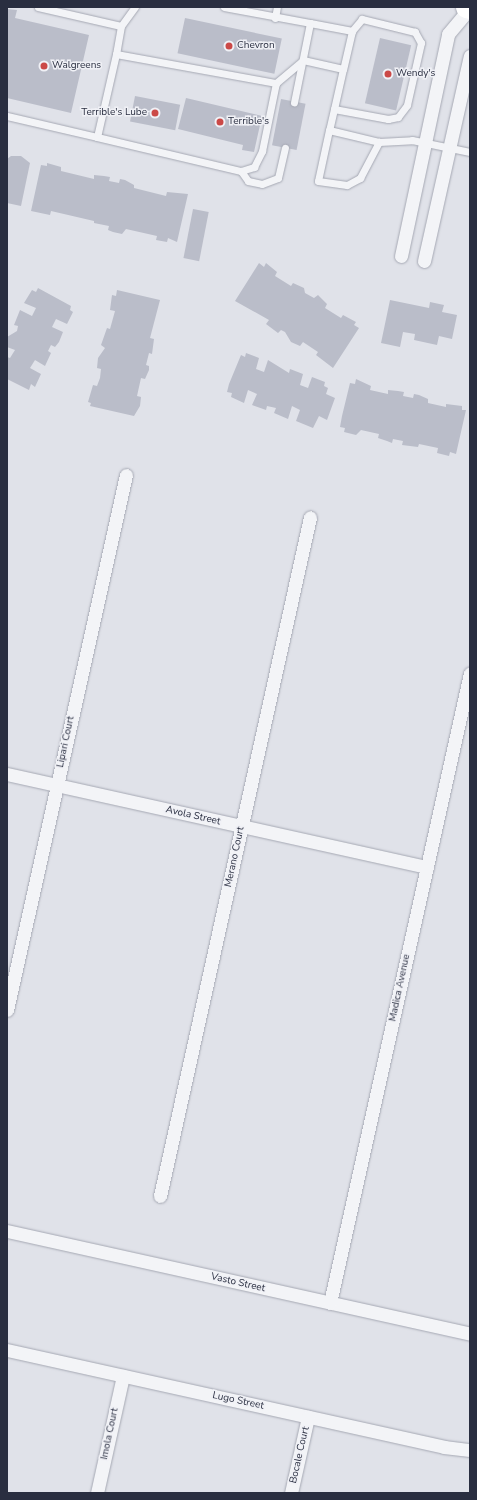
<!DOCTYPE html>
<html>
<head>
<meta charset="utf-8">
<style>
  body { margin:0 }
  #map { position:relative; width:477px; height:1500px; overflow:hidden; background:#e0e2e9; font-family:"Nunito Sans",sans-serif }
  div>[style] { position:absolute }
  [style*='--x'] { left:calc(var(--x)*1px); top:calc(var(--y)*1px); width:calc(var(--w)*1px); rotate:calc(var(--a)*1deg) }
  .building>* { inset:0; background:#babdc9; transform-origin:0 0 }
  .roads { filter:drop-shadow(0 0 1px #a5a8b3) drop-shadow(0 0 1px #a5a8b3) }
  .service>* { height:7px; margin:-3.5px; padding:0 3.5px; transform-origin:3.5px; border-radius:3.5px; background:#f3f4f7 }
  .minor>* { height:13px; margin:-6.5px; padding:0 6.5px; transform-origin:6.5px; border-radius:6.5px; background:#f3f4f7 }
  .primary>* { height:21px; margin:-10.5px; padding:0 10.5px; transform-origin:10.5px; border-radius:10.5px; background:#fff }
  .dots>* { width:11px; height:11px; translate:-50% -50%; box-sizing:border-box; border:2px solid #f0f1f6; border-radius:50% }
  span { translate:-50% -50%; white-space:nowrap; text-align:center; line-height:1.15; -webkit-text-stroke:3px #f0f1f6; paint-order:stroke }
  .poi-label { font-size:10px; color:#292e40 }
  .left { translate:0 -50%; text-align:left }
  .right { translate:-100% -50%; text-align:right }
  .street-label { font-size:10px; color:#292e40 }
  .frame { position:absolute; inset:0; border:8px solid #292e40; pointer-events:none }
</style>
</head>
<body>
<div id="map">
  <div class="building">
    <i style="clip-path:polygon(7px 9px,17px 10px,15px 18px,89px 35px,71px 113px,7px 98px)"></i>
    <i style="left:185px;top:18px;width:99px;height:36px;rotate:12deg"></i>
    <i style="left:380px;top:38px;width:32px;height:67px;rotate:13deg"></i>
    <i style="left:135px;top:96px;width:46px;height:26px;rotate:11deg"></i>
    <i style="clip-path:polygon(186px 98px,262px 116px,254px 152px,242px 150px,243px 145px,178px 129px)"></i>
    <i style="left:281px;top:99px;width:25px;height:47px;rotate:11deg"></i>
    <i style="clip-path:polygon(11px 156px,21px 156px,30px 163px,21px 206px,7px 203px,7px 159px)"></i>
    <i style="clip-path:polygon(47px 163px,61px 167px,61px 171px,94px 179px,94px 175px,104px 176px,110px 177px,109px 181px,119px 183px,120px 179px,125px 180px,134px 185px,134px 188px,166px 196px,167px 192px,188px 194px,177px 242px,168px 238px,167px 242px,156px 240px,157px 236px,126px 229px,122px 234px,113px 232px,108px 230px,109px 226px,94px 223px,94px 221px,51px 211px,50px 215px,31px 211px,41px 165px,47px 166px)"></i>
    <i style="left:193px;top:209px;width:16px;height:50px;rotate:11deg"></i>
    <i style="clip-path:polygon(259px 263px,264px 267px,266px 263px,277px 272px,275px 276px,291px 286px,293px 283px,304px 288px,305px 293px,314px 298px,318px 295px,327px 304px,325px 308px,341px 318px,343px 315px,356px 322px,354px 325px,359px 328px,333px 368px,316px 355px,318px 352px,303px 342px,300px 346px,291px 342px,285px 332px,281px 330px,278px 333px,266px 324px,269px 320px,235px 301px)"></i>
    <i style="clip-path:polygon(38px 288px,71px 306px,70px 310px,73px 312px,67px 324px,56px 319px,52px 327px,63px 332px,59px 342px,55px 347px,51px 345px,48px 351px,51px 353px,45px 366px,35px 360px,30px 368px,41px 374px,35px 387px,31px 384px,29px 390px,7px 379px,7px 357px,10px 358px,15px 350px,7px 347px,7px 337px,17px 331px,18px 326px,14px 325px,20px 310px,32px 316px,36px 308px,24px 303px,32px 290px,36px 292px)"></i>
    <i style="clip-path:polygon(117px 290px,160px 300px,150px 338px,154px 339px,152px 354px,149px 353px,146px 365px,149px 366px,149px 370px,145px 379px,141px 378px,137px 396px,141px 397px,140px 406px,134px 416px,90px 406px,91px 403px,88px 402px,93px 385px,97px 386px,100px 378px,101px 369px,97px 368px,98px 358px,105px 348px,101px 345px,107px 328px,110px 329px,115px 311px,110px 310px,112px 295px,116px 296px)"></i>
    <i style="clip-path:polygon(390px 300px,429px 308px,430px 302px,444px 305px,442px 312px,457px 315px,452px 339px,439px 336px,437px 345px,414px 340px,415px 334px,403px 332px,400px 347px,381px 343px)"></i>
    <i style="clip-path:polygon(246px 353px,259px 358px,256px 369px,264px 372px,268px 360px,289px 373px,290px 369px,303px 374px,300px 385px,308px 388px,312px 377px,325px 382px,324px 386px,328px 388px,326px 394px,335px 398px,327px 420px,319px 416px,313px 428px,296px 421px,300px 410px,292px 406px,288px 419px,274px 413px,276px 408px,267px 406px,266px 410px,252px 405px,257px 394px,248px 390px,244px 403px,231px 397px,232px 393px,227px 392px,229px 384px,241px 355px,245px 357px)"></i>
    <i style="clip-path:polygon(356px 379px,371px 386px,370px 390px,388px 394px,388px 390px,398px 391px,404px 392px,403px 396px,413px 398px,414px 394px,419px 395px,428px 399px,428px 403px,446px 407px,446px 404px,462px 406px,462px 410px,466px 410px,456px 454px,450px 452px,449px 456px,437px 453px,438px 448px,419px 444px,418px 447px,402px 445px,403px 441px,393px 439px,392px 443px,387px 441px,378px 438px,379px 434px,361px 430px,356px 435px,344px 432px,345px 428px,340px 427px,342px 416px,350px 383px,355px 384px)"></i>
  </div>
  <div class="roads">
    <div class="service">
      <i style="--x:38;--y:7;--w:85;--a:12.9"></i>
      <i style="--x:121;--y:26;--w:28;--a:100"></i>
      <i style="--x:116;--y:54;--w:163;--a:10.3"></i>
      <i style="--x:276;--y:83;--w:35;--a:-40"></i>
      <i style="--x:224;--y:7;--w:87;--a:10.5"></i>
      <i style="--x:310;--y:23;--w:81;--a:101.4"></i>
      <i style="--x:275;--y:18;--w:11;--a:-80"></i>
      <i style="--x:310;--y:23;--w:43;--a:10.8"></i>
      <i style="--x:121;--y:26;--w:24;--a:-54"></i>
      <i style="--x:116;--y:54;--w:85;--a:102.9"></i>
      <i style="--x:97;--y:137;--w:148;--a:13.3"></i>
      <i style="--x:241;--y:171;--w:14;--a:-17"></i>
      <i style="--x:254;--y:167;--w:18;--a:-63"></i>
      <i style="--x:262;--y:151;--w:69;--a:-78.4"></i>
      <i style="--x:303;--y:60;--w:41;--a:12.7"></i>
      <i style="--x:334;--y:109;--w:55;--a:10.5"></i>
      <i style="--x:388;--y:119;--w:10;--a:-11"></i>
      <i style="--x:398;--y:117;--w:15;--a:-53"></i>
      <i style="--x:407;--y:105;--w:64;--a:-77.3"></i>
      <i style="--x:421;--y:43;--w:13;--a:-119"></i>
      <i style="--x:415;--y:32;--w:55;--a:-166.2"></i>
      <i style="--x:362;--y:19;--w:16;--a:130"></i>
      <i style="--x:352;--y:31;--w:39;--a:103"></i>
      <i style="--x:343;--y:69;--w:41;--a:102.7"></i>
      <i style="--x:334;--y:109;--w:22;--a:103"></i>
      <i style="--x:329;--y:130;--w:52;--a:102.2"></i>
      <i style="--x:318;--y:181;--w:29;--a:8"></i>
      <i style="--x:347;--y:185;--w:15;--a:-28"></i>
      <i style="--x:360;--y:178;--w:41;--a:-62.2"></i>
      <i style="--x:7;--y:116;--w:92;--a:13.1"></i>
      <i style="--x:329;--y:130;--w:51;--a:13.5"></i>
      <i style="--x:379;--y:142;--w:33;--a:-3"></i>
      <i style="--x:412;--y:140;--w:59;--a:11.7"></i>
      <i style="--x:241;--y:171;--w:12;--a:55"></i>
      <i style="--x:248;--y:181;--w:14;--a:12"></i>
      <i style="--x:262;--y:184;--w:17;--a:-21"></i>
      <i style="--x:278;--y:178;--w:31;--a:-77"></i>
    </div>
    <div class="minor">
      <i style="--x:401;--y:256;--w:227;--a:-78"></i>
      <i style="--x:448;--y:34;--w:34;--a:-50"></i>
      <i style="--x:424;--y:261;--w:210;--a:-77.4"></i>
      <i style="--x:7;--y:774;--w:430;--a:12.5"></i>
      <i style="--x:7;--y:1010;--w:548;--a:-77.46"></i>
      <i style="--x:160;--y:1196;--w:695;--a:-77.54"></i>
      <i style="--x:7;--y:1231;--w:474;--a:12.5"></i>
      <i style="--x:330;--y:1303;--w:645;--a:-77.47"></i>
      <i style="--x:7;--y:1350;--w:448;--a:12.5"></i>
      <i style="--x:444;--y:1447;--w:26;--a:7"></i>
      <i style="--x:97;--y:1493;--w:120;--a:-77.5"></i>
      <i style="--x:291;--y:1493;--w:78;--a:-77.4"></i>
    </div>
    <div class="primary">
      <i style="--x:466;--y:7;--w:4;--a:14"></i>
    </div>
  </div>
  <div class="dots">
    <i style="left:229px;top:46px;background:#cb4947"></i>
    <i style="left:44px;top:66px;background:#cb4947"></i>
    <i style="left:388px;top:74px;background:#cb4947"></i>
    <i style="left:155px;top:113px;background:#cb4947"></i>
    <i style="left:220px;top:122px;background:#cb4947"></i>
  </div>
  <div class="poi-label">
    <span class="left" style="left:237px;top:46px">Chevron</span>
    <span class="left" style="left:52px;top:66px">Walgreens</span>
    <span class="left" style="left:396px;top:74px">Wendy's</span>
    <span class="right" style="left:147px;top:113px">Terrible's Lube</span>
    <span class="left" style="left:228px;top:122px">Terrible's</span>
  </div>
  <div class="street-label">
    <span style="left:66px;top:742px;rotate:-78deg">Lipari Court</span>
    <span style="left:193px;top:816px;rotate:13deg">Avola Street</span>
    <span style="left:235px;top:857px;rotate:-78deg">Merano Court</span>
    <span style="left:400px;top:988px;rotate:-78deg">Madica Avenue</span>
    <span style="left:238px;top:1283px;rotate:13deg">Vasto Street</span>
    <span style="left:238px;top:1401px;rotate:12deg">Lugo Street</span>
    <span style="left:110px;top:1434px;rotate:-78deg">Imola Court</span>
    <span style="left:300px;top:1455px;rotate:-77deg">Bocale Court</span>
  </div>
  <div class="frame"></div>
</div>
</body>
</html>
